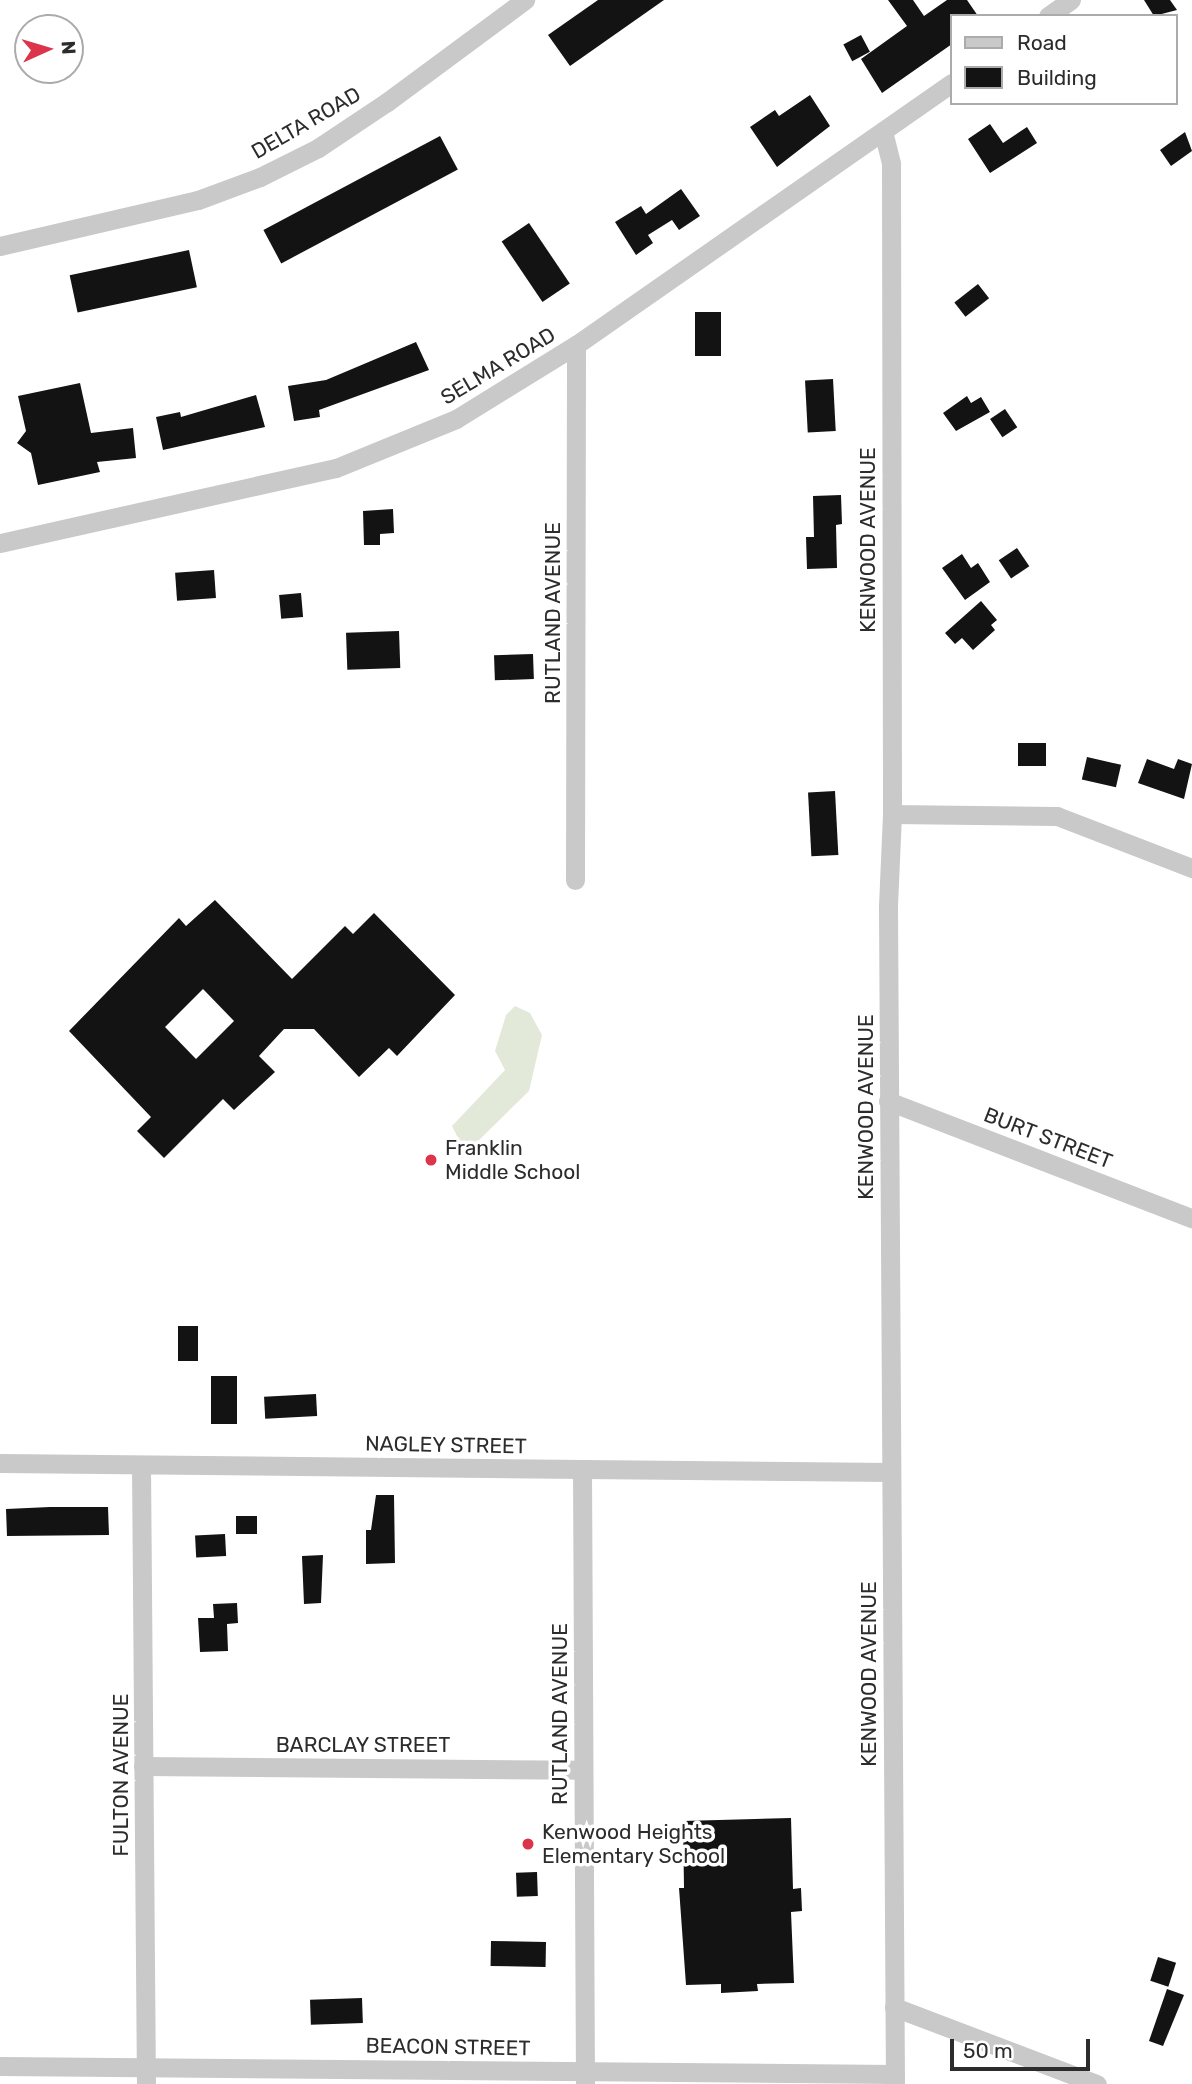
<!DOCTYPE html>
<html>
<head>
<meta charset="utf-8">
<style>
  body { margin:0 }
  #map { position:relative; width:1192px; height:2084px; overflow:hidden; background:#fff; font-family:Rubik,sans-serif }
  div>[style] { position:absolute }
  [style*='--x'] { left:calc(var(--x)*1px); top:calc(var(--y)*1px); width:calc(var(--w)*1px); rotate:calc(var(--a)*1deg) }
  .green>* { inset:0; background:#e3e9d9 }
  .building>* { inset:0; background:#131313; transform-origin:0 0 }
  .minor>* { height:19px; margin:-9.5px; padding:0 9.5px; transform-origin:9.5px; border-radius:9.5px; background:#c9c9c9 }
  .dots>* { width:19px; height:19px; translate:-50% -50%; box-sizing:border-box; border:4px solid #fff; border-radius:50% }
  span { translate:-50% -50%; white-space:nowrap; text-align:center; line-height:1.15; -webkit-text-stroke:7px #fff; paint-order:stroke }
  .street-label { font-size:21px; color:#2c2c2c }
  .poi-label { font-size:21px; color:#2c2c2c }
  .left { translate:0 -50%; text-align:left }
  .legend { position:absolute; left:950px; top:14px; width:228px; height:91px; box-sizing:border-box; background:#fff; border:2px solid #ababab; margin:0; padding:9px 12px; list-style:none; font-size:21px; color:#2c2c2c }
  .legend li { display:flex; align-items:center; gap:14px; height:35px }
  .legend b { width:35px; border:2px solid #ababab }
  .north { position:absolute; left:14px; top:14px; width:70px; height:70px; box-sizing:border-box; background:#fff; border:2px solid #ababab; border-radius:50%; rotate:86deg; font-size:19px; font-weight:700; line-height:28px; text-align:center; color:#2c2c2c }
  .north::after { content:''; display:block; margin:auto; width:24px; height:32px; background:#dc344b; clip-path:polygon(50% 0,100% 100%,50% 72%,0 100%) }
  .scale { position:absolute; left:950px; top:2039px; width:140px; height:32px; box-sizing:border-box; border:4px solid #2c2c2c; border-top:0; padding-left:9px; font-size:21px; line-height:24px; white-space:nowrap; color:#2c2c2c; -webkit-text-stroke:5px #fff; paint-order:stroke }
</style>
</head>
<body>
<div id="map">
  <div class="green">
    <i style="clip-path:polygon(515px 1006px,530px 1013px,542px 1035px,529px 1091px,475px 1144px,468px 1145px,459px 1140px,452px 1126px,505px 1070px,495px 1051px,506px 1015px)"></i>
  </div>
  <div class="building">
    <i style="clip-path:polygon(598px 0,664px 0,570px 66px,548px 35px)"></i>
    <i style="clip-path:polygon(888px 0,913px 0,924px 16px,947px 0,967px 0,978px 16px,952px 16px,952px 44px,882px 93px,861px 59px,907px 26px)"></i>
    <i style="clip-path:polygon(1144px 0,1170px 0,1177px 10px,1154px 16px)"></i>
    <i style="left:861px;top:35px;width:19px;height:20px;rotate:62deg"></i>
    <i style="clip-path:polygon(810px 95px,830px 126px,777px 167px,750px 127px,775px 110px,779px 116px)"></i>
    <i style="clip-path:polygon(990px 124px,1003px 143px,1027px 127px,1037px 143px,990px 173px,968px 139px)"></i>
    <i style="clip-path:polygon(1185px 132px,1192px 151px,1171px 166px,1160px 150px)"></i>
    <i style="left:440px;top:136px;width:38px;height:200px;rotate:62deg"></i>
    <i style="clip-path:polygon(681px 189px,700px 216px,679px 230px,672px 220px,648px 235px,653px 243px,636px 255px,615px 222px,641px 206px,646px 214px)"></i>
    <i style="left:529px;top:223px;width:73px;height:33px;rotate:56deg"></i>
    <i style="left:189px;top:250px;width:38px;height:122px;rotate:78deg"></i>
    <i style="left:978px;top:284px;width:18px;height:30px;rotate:52deg"></i>
    <i style="left:695px;top:312px;width:26px;height:44px"></i>
    <i style="clip-path:polygon(416px 342px,429px 370px,319px 410px,320px 417px,294px 421px,288px 386px,326px 380px)"></i>
    <i style="left:833px;top:379px;width:52px;height:28px;rotate:87deg"></i>
    <i style="clip-path:polygon(80px 383px,91px 433px,133px 428px,136px 458px,97px 462px,100px 472px,38px 485px,31px 453px,17px 443px,26px 431px,18px 396px)"></i>
    <i style="clip-path:polygon(256px 395px,265px 427px,163px 450px,156px 417px,180px 412px,181px 417px)"></i>
    <i style="clip-path:polygon(967px 396px,971px 403px,981px 397px,990px 412px,956px 431px,943px 413px)"></i>
    <i style="left:1005px;top:409px;width:22px;height:18px;rotate:56deg"></i>
    <i style="clip-path:polygon(841px 495px,842px 524px,836px 525px,837px 568px,807px 569px,806px 537px,814px 537px,813px 496px)"></i>
    <i style="clip-path:polygon(393px 509px,394px 533px,380px 534px,380px 545px,364px 545px,363px 511px)"></i>
    <i style="left:1017px;top:548px;width:22px;height:22px;rotate:56deg"></i>
    <i style="clip-path:polygon(962px 554px,971px 568px,978px 563px,990px 582px,965px 600px,942px 568px)"></i>
    <i style="left:214px;top:570px;width:28px;height:39px;rotate:86deg"></i>
    <i style="left:301px;top:593px;width:24px;height:22px;rotate:85deg"></i>
    <i style="clip-path:polygon(981px 601px,997px 620px,991px 625px,995px 630px,973px 650px,962px 638px,955px 644px,945px 633px)"></i>
    <i style="left:399px;top:631px;width:37px;height:53px;rotate:88deg"></i>
    <i style="left:533px;top:654px;width:25px;height:39px;rotate:88deg"></i>
    <i style="left:1018px;top:743px;width:28px;height:23px"></i>
    <i style="left:1087px;top:757px;width:35px;height:23px;rotate:13deg"></i>
    <i style="clip-path:polygon(1147px 759px,1174px 769px,1178px 759px,1192px 764px,1184px 799px,1138px 783px)"></i>
    <i style="left:835px;top:791px;width:64px;height:27px;rotate:87deg"></i>
    <i style="clip-path:polygon(evenodd,215px 900px,292px 979px,345px 926px,353px 934px,374px 913px,455px 995px,397px 1056px,389px 1048px,359px 1077px,314px 1029px,284px 1029px,259px 1056px,275px 1072px,234px 1110px,223px 1099px,164px 1158px,137px 1131px,151px 1117px,69px 1031px,179px 918px,186px 926px,215px 900px,203px 989px,234px 1021px,196px 1059px,165px 1027px,203px 989px)"></i>
    <i style="left:178px;top:1326px;width:20px;height:35px"></i>
    <i style="left:211px;top:1376px;width:26px;height:48px"></i>
    <i style="left:316px;top:1394px;width:22px;height:52px;rotate:87deg"></i>
    <i style="clip-path:polygon(376px 1495px,394px 1495px,395px 1563px,366px 1564px,366px 1530px,371px 1530px)"></i>
    <i style="clip-path:polygon(50px 1507px,108px 1507px,109px 1535px,7px 1536px,6px 1509px)"></i>
    <i style="left:257px;top:1516px;width:18px;height:21px;rotate:90deg"></i>
    <i style="left:225px;top:1534px;width:22px;height:30px;rotate:87deg"></i>
    <i style="clip-path:polygon(323px 1555px,321px 1603px,304px 1604px,302px 1556px)"></i>
    <i style="clip-path:polygon(237px 1603px,238px 1623px,227px 1624px,228px 1651px,200px 1652px,198px 1618px,214px 1618px,213px 1604px)"></i>
    <i style="clip-path:polygon(791px 1818px,793px 1889px,801px 1888px,802px 1911px,791px 1912px,794px 1983px,757px 1984px,758px 1991px,721px 1993px,721px 1984px,686px 1985px,679px 1888px,684px 1888px,683px 1821px)"></i>
    <i style="left:537px;top:1872px;width:24px;height:21px;rotate:88deg"></i>
    <i style="left:491px;top:1941px;width:55px;height:25px;rotate:1deg"></i>
    <i style="left:1158px;top:1957px;width:19px;height:25px;rotate:18deg"></i>
    <i style="clip-path:polygon(1167px 1989px,1184px 1995px,1163px 2046px,1149px 2041px)"></i>
    <i style="left:362px;top:1998px;width:25px;height:52px;rotate:88deg"></i>
  </div>
  <div class="minor">
    <i style="--x:1048;--y:16;--w:28;--a:-35"></i>
    <i style="--x:883;--y:131;--w:34;--a:76"></i>
    <i style="--x:891;--y:164;--w:650;--a:89.91"></i>
    <i style="--x:892;--y:814;--w:93;--a:92.5"></i>
    <i style="--x:888;--y:907;--w:1177;--a:89.66"></i>
    <i style="--x:0;--y:246;--w:203;--a:-13.1"></i>
    <i style="--x:198;--y:200;--w:66;--a:-20.4"></i>
    <i style="--x:260;--y:177;--w:65;--a:-26.6"></i>
    <i style="--x:318;--y:148;--w:83;--a:-33.7"></i>
    <i style="--x:387;--y:102;--w:172;--a:-36.5"></i>
    <i style="--x:0;--y:543;--w:344;--a:-12.6"></i>
    <i style="--x:336;--y:468;--w:130;--a:-22.2"></i>
    <i style="--x:456;--y:419;--w:141;--a:-31.7"></i>
    <i style="--x:576;--y:345;--w:458;--a:-34.9"></i>
    <i style="--x:892;--y:814;--w:165;--a:0.7"></i>
    <i style="--x:1057;--y:816;--w:145;--a:21.1"></i>
    <i style="--x:575;--y:880;--w:535;--a:-89.89"></i>
    <i style="--x:888;--y:1101;--w:326;--a:21.1"></i>
    <i style="--x:0;--y:1463;--w:891;--a:0.58"></i>
    <i style="--x:141;--y:1465;--w:619;--a:89.54"></i>
    <i style="--x:582;--y:1469;--w:615;--a:89.72"></i>
    <i style="--x:143;--y:1766;--w:440;--a:0.5"></i>
    <i style="--x:894;--y:2007;--w:217;--a:20.8"></i>
    <i style="--x:0;--y:2066;--w:895;--a:0.51"></i>
  </div>
  <div class="dots">
    <i style="left:431px;top:1160px;background:#dc344b"></i>
    <i style="left:528px;top:1844px;background:#dc344b"></i>
  </div>
  <div class="street-label">
    <span style="left:306px;top:123px;rotate:-30deg">DELTA ROAD</span>
    <span style="left:498px;top:366px;rotate:-31deg">SELMA ROAD</span>
    <span style="left:868px;top:540px;rotate:-90deg">KENWOOD AVENUE</span>
    <span style="left:553px;top:613px;rotate:-90deg">RUTLAND AVENUE</span>
    <span style="left:866px;top:1107px;rotate:-90deg">KENWOOD AVENUE</span>
    <span style="left:1048px;top:1138px;rotate:21deg">BURT STREET</span>
    <span style="left:446px;top:1445px;rotate:1deg">NAGLEY STREET</span>
    <span style="left:869px;top:1674px;rotate:-90deg">KENWOOD AVENUE</span>
    <span style="left:560px;top:1714px;rotate:-90deg">RUTLAND AVENUE</span>
    <span style="left:363px;top:1745px">BARCLAY STREET</span>
    <span style="left:121px;top:1775px;rotate:-90deg">FULTON AVENUE</span>
    <span style="left:448px;top:2047px;rotate:1deg">BEACON STREET</span>
  </div>
  <div class="poi-label">
    <span class="left" style="left:445px;top:1160px">Franklin<br>Middle School</span>
    <span class="left" style="left:542px;top:1844px">Kenwood Heights<br>Elementary School</span>
  </div>
  <ul class="legend">
  <li><b style="height:9px;background:#c9c9c9"></b>Road</li>
  <li><b style="height:19px;background:#131313"></b>Building</li>
  </ul>
  <div class="north">N</div>
  <div class="scale">50 m</div>
</div>
</body>
</html>
